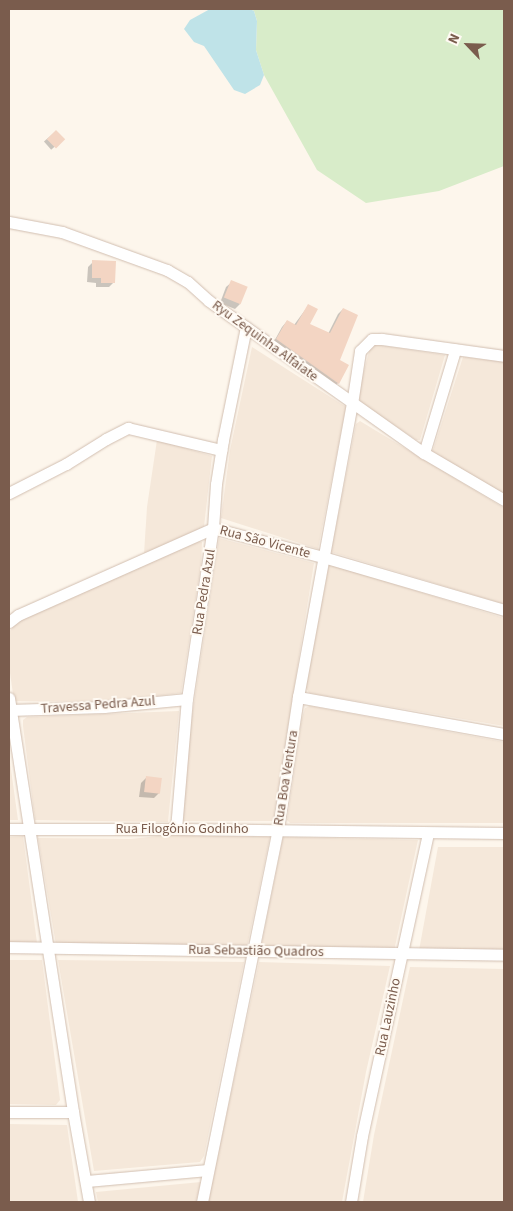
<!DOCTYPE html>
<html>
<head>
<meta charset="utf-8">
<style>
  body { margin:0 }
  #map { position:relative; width:513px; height:1211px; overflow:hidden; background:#fdf6ec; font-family:"Source Sans 3",sans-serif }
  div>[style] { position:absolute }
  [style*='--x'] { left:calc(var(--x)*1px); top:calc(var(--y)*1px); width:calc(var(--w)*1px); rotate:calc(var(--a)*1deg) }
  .residential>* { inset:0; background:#f5e8da }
  .green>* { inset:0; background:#d8ecc9 }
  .water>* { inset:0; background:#bfe3e8 }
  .shadow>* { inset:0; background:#0003; transform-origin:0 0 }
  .building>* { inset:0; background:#f3d5c3; transform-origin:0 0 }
  .roads { filter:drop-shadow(0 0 1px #d1beb0) drop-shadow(0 0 1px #d1beb0) }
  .street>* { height:11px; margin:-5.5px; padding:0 5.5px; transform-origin:5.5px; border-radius:5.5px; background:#fff }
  span { translate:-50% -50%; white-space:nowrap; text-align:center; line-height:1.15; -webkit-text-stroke:4px #fffaf3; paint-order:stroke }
  .street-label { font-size:14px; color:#7a5c4d }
  .frame { position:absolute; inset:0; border:10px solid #7a5c4d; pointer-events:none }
  .north { position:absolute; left:443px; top:20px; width:50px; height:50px; -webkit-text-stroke:4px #fffaf3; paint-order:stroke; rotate:294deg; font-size:14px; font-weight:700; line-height:20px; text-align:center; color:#7a5c4d }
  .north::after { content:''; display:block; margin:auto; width:18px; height:22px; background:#7a5c4d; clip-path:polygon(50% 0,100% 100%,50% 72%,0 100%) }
</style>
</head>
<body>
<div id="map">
  <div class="residential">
    <i style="clip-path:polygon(371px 344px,445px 355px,420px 440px,416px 440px,361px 403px,359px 398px,361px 382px)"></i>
    <i style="clip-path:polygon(252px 347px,346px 407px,318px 549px,221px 518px,230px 450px)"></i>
    <i style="clip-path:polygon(463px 357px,504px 362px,504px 496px,432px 453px)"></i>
    <i style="clip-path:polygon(360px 421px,504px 508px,504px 604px,331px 552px,356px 424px)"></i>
    <i style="clip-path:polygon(157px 440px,212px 456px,204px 527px,144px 554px,147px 507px)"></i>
    <i style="clip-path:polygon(219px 538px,314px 563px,273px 821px,181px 821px,192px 716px)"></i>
    <i style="clip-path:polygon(198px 541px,202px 542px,201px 566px,181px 693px,104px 702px,14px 701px,9px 666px,9px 632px,18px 621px,120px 574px)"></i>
    <i style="clip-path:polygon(329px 564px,504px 618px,504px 726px,309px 693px,306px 688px)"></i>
    <i style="clip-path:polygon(310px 706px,504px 742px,504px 823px,290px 823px,287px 820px,302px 718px,305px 708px)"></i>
    <i style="clip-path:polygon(179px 711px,168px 822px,35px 820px,23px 726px,23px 720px,27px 717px)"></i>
    <i style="clip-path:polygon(9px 755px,18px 820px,9px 820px)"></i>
    <i style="clip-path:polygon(166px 835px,270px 837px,247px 947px,56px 945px,38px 838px,131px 839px)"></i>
    <i style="clip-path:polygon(23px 836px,37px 943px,9px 944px,9px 837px)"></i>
    <i style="clip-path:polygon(283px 837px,418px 840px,394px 951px,261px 947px)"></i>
    <i style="clip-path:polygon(438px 847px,504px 847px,504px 955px,418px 956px)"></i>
    <i style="clip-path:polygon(9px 960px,42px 960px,60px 1100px,56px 1105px,9px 1104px)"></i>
    <i style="clip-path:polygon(58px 960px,244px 962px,204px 1156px,200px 1162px,94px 1171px)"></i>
    <i style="clip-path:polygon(259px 962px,390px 966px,366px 1072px,342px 1202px,208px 1202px)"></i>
    <i style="clip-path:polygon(410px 967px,504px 969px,504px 1202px,363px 1202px,374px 1135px)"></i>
    <i style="clip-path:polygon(9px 1124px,67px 1125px,78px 1202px,9px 1202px)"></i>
    <i style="clip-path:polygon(201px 1182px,196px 1202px,98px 1202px,96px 1192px)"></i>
  </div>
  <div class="green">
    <i style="clip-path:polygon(250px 9px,504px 9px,504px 166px,439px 191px,366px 203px,317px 170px,264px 75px,256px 50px,257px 21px,254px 11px)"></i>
  </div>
  <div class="water">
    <i style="clip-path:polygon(210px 9px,250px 9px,254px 11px,257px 21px,256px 50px,264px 75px,260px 85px,245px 94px,234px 90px,204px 46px,194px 42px,184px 29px,190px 20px)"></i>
  </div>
  <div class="shadow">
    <i style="left:56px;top:131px;width:11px;height:16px;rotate:49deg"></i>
    <i style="clip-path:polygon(93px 262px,114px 282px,109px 287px,96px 287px,96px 283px,87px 282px,88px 267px)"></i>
    <i style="clip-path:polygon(232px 282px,240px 304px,235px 309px,220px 303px,226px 287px)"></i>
    <i style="clip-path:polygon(308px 306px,308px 325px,328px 334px,338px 314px,343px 309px,338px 383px,333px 388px,272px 345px,282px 327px,287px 321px,294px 325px)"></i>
    <i style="clip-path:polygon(146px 778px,159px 793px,154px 798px,139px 797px,141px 783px)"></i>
  </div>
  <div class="building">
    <i style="left:56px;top:130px;width:13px;height:13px;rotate:45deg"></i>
    <i style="clip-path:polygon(92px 260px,116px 261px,115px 283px,101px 283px,101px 278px,92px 278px)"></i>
    <i style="left:231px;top:280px;width:18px;height:19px;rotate:22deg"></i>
    <i style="clip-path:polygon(308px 304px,318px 309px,310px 324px,330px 333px,343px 308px,358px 315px,340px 360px,349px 365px,339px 384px,276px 339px,287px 320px,296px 325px)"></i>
    <i style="left:146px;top:776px;width:16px;height:16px;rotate:7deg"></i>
  </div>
  <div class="roads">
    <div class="street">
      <i style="--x:9;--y:222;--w:54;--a:10.7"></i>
      <i style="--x:62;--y:232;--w:112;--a:19.9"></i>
      <i style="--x:167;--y:270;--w:24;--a:30"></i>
      <i style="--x:188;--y:282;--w:28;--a:42"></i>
      <i style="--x:209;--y:301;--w:263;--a:35.3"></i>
      <i style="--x:424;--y:453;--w:93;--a:30.4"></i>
      <i style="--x:424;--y:453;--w:108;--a:-73.2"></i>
      <i style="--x:9;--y:493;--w:64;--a:-27"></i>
      <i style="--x:66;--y:464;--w:47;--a:-32"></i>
      <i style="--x:106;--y:439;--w:25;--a:-27"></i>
      <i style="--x:128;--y:428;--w:96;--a:13.3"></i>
      <i style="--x:9;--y:622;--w:11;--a:-38"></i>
      <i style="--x:18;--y:615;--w:214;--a:-24"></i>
      <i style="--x:213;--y:528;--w:114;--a:14.8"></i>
      <i style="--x:323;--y:557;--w:189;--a:16.3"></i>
      <i style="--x:298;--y:697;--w:209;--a:10.2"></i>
      <i style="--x:9;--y:698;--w:419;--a:81.2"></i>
      <i style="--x:73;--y:1112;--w:91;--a:79.9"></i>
      <i style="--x:9;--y:710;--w:95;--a:-1.8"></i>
      <i style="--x:104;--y:707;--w:83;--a:-5.5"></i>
      <i style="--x:9;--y:829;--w:167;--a:0"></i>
      <i style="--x:176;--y:829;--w:328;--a:0.7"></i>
      <i style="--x:176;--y:829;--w:130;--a:-85.2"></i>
      <i style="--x:187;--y:699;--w:173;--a:-81.4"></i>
      <i style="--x:213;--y:528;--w:44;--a:-86.1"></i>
      <i style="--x:216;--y:484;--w:45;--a:-81"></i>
      <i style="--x:223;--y:440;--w:115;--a:-78.5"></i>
      <i style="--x:9;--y:947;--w:495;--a:0.9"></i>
      <i style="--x:9;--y:1112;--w:64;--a:0"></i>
      <i style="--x:87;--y:1181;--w:121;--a:-5.2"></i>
      <i style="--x:202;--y:1202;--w:381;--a:-78.5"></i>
      <i style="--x:278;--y:829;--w:134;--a:-81.4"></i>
      <i style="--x:298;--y:697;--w:298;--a:-79.6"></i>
      <i style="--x:352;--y:404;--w:54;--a:-81.4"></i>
      <i style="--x:360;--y:351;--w:17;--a:-45"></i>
      <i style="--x:372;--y:339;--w:10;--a:0"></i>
      <i style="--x:382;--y:339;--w:123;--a:7.9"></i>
      <i style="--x:351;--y:1202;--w:67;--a:-80.5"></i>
      <i style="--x:362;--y:1136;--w:310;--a:-77.7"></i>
    </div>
  </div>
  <div class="street-label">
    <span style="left:265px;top:341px;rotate:36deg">Ryu Zequinha Alfaiate</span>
    <span style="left:265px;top:542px;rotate:15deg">Rua São Vicente</span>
    <span style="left:204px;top:592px;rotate:-81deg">Rua Pedra Azul</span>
    <span style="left:98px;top:705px;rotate:-4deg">Travessa Pedra Azul</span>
    <span style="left:286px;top:778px;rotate:-81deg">Rua Boa Ventura</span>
    <span style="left:182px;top:829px">Rua Filogônio Godinho</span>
    <span style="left:256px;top:951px;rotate:1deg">Rua Sebastião Quadros</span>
    <span style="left:388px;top:1017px;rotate:-78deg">Rua Lauzinho</span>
  </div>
  <div class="frame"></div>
  <div class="north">N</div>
</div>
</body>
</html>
